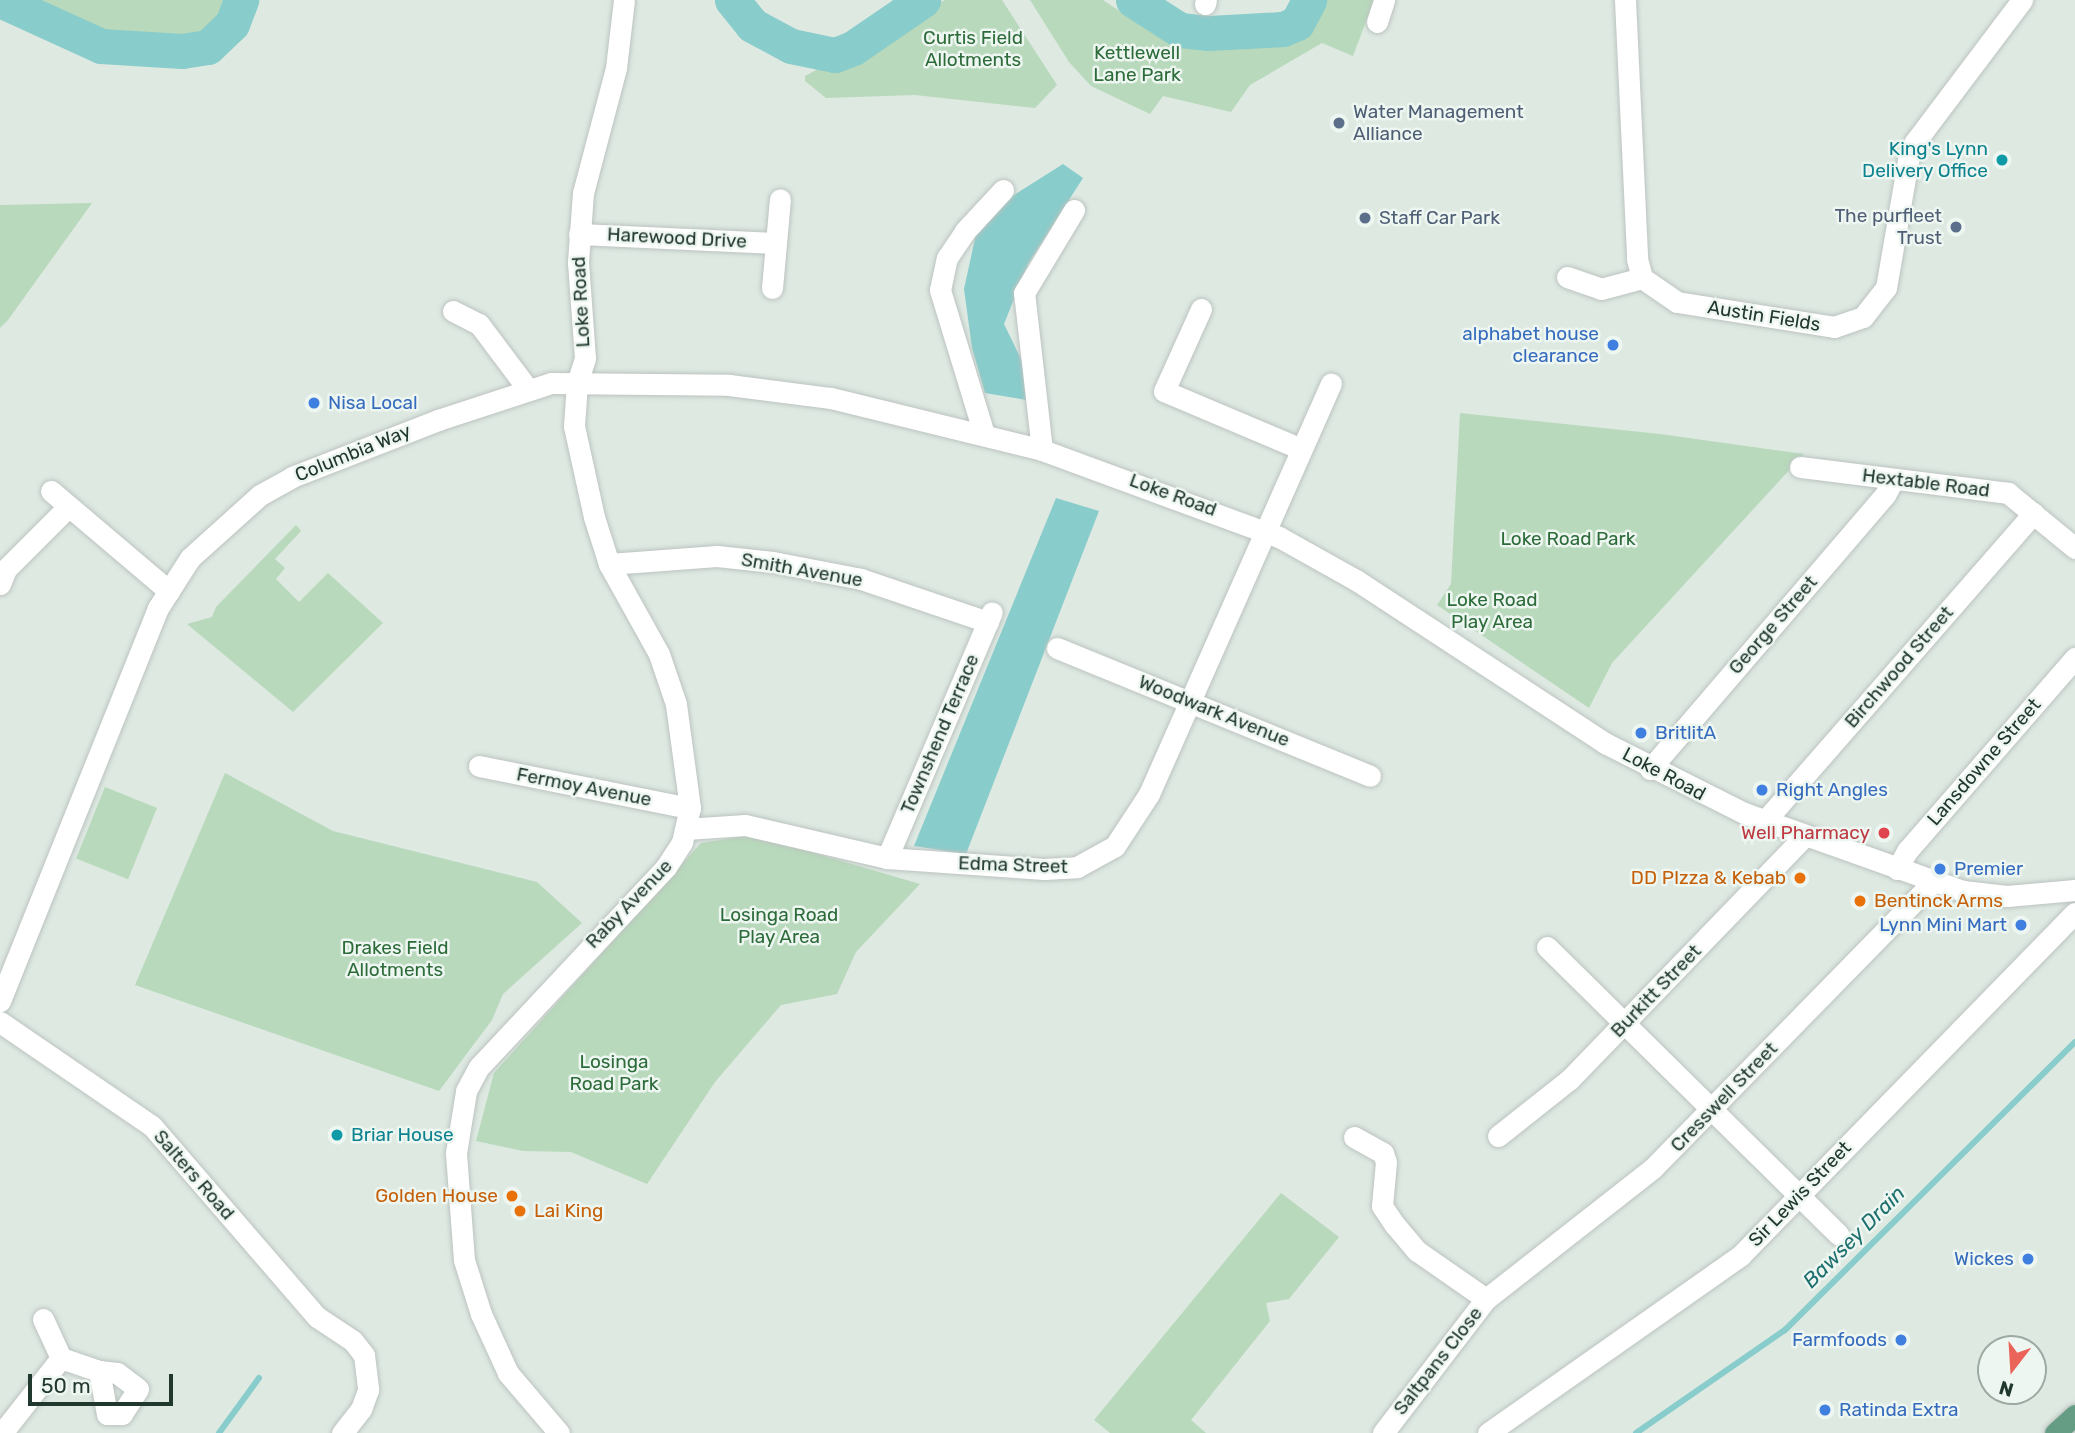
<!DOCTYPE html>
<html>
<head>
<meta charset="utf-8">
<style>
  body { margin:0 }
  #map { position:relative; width:2075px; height:1433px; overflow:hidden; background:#dee9e2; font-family:Rubik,sans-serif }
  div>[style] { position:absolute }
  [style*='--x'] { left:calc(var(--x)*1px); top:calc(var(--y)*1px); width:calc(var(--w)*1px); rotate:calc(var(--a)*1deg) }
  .green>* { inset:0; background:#b8d9bb; transform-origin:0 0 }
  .water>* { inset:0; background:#88cccb }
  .stream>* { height:6px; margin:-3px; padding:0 3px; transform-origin:3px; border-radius:3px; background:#88cccb }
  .river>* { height:35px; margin:-17.5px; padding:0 17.5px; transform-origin:17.5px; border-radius:17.5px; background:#88cccb }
  .roads { filter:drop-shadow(0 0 2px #bcc3c0) drop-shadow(0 0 2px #bcc3c0) }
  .minor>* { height:21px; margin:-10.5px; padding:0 10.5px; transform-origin:10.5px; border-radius:10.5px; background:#fff }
  .major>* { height:21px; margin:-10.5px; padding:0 10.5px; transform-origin:10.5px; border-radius:10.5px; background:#659c84 }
  .dots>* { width:19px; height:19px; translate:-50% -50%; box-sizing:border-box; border:4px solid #eef6f1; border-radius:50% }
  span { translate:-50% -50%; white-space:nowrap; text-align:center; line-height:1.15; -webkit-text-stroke:5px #eef6f1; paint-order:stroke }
  .park-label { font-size:19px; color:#2d6c3a }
  .service-label { font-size:19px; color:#4e5e75 }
  .left { translate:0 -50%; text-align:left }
  .right { translate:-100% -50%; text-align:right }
  .culture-label { font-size:19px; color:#0d838f }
  .street-label { font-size:19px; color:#20382d }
  .shop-label { font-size:19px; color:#366cbe }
  .health-label { font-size:19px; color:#be3a42 }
  .food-label { font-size:19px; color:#c56008 }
  .water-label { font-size:21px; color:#1e706f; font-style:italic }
  .north { position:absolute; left:1977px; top:1335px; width:70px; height:70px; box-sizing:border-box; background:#eef6f1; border:2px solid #9caaa3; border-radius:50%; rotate:197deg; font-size:19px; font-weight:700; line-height:28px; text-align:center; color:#20382d }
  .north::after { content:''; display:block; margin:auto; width:24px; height:32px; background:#eb645a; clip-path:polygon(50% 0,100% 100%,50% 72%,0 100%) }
  .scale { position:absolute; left:28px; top:1374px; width:145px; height:32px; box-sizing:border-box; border:4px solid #20382d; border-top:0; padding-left:9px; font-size:21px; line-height:24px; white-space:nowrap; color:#20382d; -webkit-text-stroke:5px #eef6f1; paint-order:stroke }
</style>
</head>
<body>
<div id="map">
  <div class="green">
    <i style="clip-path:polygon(0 0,241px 0,232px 24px,208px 47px,182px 51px,101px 46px)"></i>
    <i style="clip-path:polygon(945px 0,1002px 0,1057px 85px,1035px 108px,915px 95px,826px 98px,805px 81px,805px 76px)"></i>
    <i style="clip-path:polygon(1030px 0,1103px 0,1130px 18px,1196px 42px,1280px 36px,1298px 30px,1309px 19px,1317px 0,1374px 0,1353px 56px,1322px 43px,1250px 85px,1231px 112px,1163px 96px,1150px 114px,1091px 86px,1069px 62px)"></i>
    <i style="clip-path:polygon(92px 203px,8px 320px,0 328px,0 205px)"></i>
    <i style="clip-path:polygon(1460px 413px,1660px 434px,1804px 454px,1612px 663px,1589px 708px,1437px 605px,1451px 584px)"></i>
    <i style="clip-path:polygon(296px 525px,301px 531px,275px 559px,285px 568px,276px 579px,299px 602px,328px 573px,383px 623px,293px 712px,187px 624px,212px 617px,216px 607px)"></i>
    <i style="clip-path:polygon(225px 773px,333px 831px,537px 882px,582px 923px,503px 994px,492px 1020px,439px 1091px,135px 985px)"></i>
    <i style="left:105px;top:787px;width:56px;height:77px;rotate:22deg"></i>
    <i style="clip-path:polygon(753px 835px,920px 884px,856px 952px,837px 994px,781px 1005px,715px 1082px,647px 1184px,571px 1152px,523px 1151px,476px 1141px,494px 1073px,701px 843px)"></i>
    <i style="clip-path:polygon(1281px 1193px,1339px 1237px,1289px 1299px,1266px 1303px,1270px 1321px,1191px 1420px,1206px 1433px,1110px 1433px,1094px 1420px)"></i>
  </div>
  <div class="water">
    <i style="clip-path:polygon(1063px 164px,1083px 178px,1028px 264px,1004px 324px,1025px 367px,1027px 400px,985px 393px,972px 348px,964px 289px,976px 234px,1003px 202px)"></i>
    <i style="clip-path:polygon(1056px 498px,1099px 511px,966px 854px,914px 846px)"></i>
  </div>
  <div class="stream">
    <i style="--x:219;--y:1433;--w:68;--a:-54"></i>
    <i style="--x:1636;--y:1433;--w:181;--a:-34.7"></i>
    <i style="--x:1785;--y:1330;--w:409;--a:-44.8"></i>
  </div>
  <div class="river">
    <i style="--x:0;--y:0;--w:111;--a:24.5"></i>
    <i style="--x:101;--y:46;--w:81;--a:3.5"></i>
    <i style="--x:182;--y:51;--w:26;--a:-9"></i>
    <i style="--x:208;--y:47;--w:33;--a:-44"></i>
    <i style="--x:232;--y:24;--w:26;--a:-69"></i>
    <i style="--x:732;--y:0;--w:32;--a:51"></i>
    <i style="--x:752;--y:25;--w:44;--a:28.3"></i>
    <i style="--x:791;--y:46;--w:45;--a:11.6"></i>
    <i style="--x:835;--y:55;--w:19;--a:-21"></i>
    <i style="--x:853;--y:48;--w:85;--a:-34.4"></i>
    <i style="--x:1133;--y:0;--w:56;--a:32.6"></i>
    <i style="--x:1180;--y:30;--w:29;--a:6"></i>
    <i style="--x:1209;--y:33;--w:74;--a:-3.1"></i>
    <i style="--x:1283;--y:29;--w:15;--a:-23"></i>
    <i style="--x:1297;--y:23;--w:26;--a:-62"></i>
  </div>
  <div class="roads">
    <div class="minor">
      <i style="--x:1625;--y:0;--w:259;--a:87.3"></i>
      <i style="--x:1637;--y:259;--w:20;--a:75"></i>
      <i style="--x:1642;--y:278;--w:42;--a:34.4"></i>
      <i style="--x:1677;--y:302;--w:159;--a:9"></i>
      <i style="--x:1834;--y:327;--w:31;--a:-19"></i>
      <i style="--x:1863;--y:317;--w:37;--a:-52"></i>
      <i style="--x:1886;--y:288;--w:130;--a:-80.2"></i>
      <i style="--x:1908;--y:160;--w:19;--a:-69"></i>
      <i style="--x:1915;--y:142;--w:178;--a:-53"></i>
      <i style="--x:1205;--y:4;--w:4;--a:-76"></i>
      <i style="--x:1377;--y:22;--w:23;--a:-72"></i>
      <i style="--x:579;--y:234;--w:197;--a:2.6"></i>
      <i style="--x:1567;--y:277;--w:36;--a:19"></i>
      <i style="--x:1601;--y:289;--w:42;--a:-15"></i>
      <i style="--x:772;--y:288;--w:89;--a:-84.9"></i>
      <i style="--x:1201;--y:309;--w:90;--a:114.3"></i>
      <i style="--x:1164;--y:391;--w:149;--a:22.9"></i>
      <i style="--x:453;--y:311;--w:29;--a:27"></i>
      <i style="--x:479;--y:324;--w:80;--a:53.1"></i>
      <i style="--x:984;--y:434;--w:151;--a:-107"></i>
      <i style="--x:940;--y:290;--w:33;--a:-78"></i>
      <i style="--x:947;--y:258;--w:32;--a:-56"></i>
      <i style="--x:965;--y:231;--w:56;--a:-47.2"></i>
      <i style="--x:1042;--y:450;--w:158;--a:-96.5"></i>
      <i style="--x:1024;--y:293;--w:97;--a:-58.9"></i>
      <i style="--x:1800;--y:467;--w:210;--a:7.1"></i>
      <i style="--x:2008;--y:493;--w:87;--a:39.4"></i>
      <i style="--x:51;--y:491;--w:155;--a:40.3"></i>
      <i style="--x:609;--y:564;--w:108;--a:-4.2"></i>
      <i style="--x:717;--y:556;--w:56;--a:6.1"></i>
      <i style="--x:773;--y:562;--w:90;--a:10.9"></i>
      <i style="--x:861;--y:579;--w:134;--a:18.7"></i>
      <i style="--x:0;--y:584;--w:16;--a:-68"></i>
      <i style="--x:6;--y:569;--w:88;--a:-45"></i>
      <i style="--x:1057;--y:648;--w:338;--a:22.2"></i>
      <i style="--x:479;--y:766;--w:215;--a:11.3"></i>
      <i style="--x:1650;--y:769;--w:361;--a:-49.4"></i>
      <i style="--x:1885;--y:495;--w:17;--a:-62"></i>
      <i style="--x:1764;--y:822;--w:410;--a:-48.9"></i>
      <i style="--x:686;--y:829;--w:59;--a:-3.9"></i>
      <i style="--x:745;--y:825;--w:146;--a:13.1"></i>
      <i style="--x:887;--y:858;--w:157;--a:4"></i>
      <i style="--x:1044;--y:869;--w:33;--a:-3"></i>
      <i style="--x:1077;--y:867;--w:43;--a:-28.9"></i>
      <i style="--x:1115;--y:846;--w:62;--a:-56.8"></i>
      <i style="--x:1149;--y:794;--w:449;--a:-66.1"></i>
      <i style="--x:887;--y:858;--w:267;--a:-66.9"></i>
      <i style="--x:1897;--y:869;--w:21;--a:-61"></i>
      <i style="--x:1907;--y:851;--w:256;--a:-49"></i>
      <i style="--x:1547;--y:947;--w:409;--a:44.6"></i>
      <i style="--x:0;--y:1001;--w:424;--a:-68.1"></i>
      <i style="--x:158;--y:608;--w:59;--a:-57.4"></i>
      <i style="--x:190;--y:558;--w:94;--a:-42"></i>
      <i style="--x:260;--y:495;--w:37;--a:-29"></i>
      <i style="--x:292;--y:477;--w:157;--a:-21.3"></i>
      <i style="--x:438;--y:420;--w:119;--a:-18.1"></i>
      <i style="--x:551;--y:383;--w:178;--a:0.6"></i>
      <i style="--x:729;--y:385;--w:103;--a:7.3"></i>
      <i style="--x:831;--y:398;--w:217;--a:13.8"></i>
      <i style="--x:1042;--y:450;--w:252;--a:20.2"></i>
      <i style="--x:1279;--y:537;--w:88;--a:29.2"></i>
      <i style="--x:1356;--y:580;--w:298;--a:33.2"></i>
      <i style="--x:1605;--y:743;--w:156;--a:26.7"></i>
      <i style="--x:1744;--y:813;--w:232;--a:19.6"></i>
      <i style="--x:1963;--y:891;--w:44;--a:6.5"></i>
      <i style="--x:2007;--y:896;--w:68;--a:-5"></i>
      <i style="--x:0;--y:1022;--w:184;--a:34.4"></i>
      <i style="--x:152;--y:1126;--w:252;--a:49.2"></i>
      <i style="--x:317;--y:1317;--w:43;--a:33.7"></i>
      <i style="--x:353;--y:1341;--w:18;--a:52"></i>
      <i style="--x:364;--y:1355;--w:35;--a:83"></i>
      <i style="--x:368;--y:1390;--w:20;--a:110"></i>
      <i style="--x:361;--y:1409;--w:31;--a:128"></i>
      <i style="--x:1498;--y:1136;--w:92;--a:-38.4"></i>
      <i style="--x:1570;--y:1079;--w:337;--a:-46"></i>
      <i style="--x:1354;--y:1137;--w:33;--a:29"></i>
      <i style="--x:1383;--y:1153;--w:9;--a:72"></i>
      <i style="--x:1386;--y:1162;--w:44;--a:95.2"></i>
      <i style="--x:1382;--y:1206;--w:23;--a:56"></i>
      <i style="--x:1395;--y:1225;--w:34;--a:50"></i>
      <i style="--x:1417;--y:1251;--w:84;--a:34.8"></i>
      <i style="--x:43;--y:1319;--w:43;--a:65.2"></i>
      <i style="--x:99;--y:1371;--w:18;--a:6"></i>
      <i style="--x:117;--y:1373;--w:26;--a:37"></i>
      <i style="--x:138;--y:1389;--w:30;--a:123"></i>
      <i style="--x:122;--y:1414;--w:15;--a:180"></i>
      <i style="--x:107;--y:1414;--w:44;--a:-100.5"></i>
      <i style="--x:2;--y:1433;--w:95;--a:-51.8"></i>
      <i style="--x:61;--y:1358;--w:40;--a:18.9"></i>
      <i style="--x:559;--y:1433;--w:79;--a:-130.4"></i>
      <i style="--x:508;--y:1373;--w:65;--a:-114.6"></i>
      <i style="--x:481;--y:1314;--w:57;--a:-107.5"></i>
      <i style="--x:464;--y:1260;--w:107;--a:-94.3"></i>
      <i style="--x:456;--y:1153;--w:63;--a:-80.8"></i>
      <i style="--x:466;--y:1091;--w:27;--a:-62"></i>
      <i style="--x:479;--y:1067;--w:274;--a:-46.9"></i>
      <i style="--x:666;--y:867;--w:30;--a:-57"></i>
      <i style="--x:682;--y:842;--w:35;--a:-77"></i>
      <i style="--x:690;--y:808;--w:105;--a:-97.7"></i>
      <i style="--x:676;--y:704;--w:53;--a:-108.8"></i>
      <i style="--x:659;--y:654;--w:103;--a:-119.1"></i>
      <i style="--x:609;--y:564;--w:49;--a:-107.7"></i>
      <i style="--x:594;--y:517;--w:93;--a:-102.4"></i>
      <i style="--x:574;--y:426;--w:43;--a:-86"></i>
      <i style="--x:577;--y:383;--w:26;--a:-72"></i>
      <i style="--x:585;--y:358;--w:96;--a:-94.2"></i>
      <i style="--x:578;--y:262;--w:69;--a:-85.9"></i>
      <i style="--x:583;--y:193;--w:129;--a:-75.2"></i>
      <i style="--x:616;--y:68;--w:68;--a:-83.3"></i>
      <i style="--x:1383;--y:1433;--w:169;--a:-52.5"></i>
      <i style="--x:1486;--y:1299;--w:212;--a:-38.1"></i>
      <i style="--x:1653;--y:1168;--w:400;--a:-45.6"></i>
      <i style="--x:1488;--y:1433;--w:309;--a:-35.1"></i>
      <i style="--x:1741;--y:1255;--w:478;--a:-45.7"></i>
    </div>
    <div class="major">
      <i style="--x:2055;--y:1433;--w:27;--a:-42"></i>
    </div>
  </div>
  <div class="dots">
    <i style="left:1339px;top:123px;background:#5c6f8a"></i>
    <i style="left:2002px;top:160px;background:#0f9aa8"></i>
    <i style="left:1365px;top:218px;background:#5c6f8a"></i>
    <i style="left:1956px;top:227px;background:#5c6f8a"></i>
    <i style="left:1613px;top:345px;background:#3f7fe0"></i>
    <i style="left:314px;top:403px;background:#3f7fe0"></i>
    <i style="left:1641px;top:733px;background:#3f7fe0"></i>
    <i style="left:1762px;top:790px;background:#3f7fe0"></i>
    <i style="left:1884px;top:833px;background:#e0444e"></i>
    <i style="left:1940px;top:869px;background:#3f7fe0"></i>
    <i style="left:1800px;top:878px;background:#e8710a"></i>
    <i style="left:1860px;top:901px;background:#e8710a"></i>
    <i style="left:2021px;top:925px;background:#3f7fe0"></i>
    <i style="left:337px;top:1135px;background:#0f9aa8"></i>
    <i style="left:512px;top:1196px;background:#e8710a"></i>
    <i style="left:520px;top:1211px;background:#e8710a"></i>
    <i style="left:2028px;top:1259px;background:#3f7fe0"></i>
    <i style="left:1901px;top:1340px;background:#3f7fe0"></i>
    <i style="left:1825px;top:1410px;background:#3f7fe0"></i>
  </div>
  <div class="park-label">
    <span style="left:973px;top:49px">Curtis Field<br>Allotments</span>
    <span style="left:1137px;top:64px">Kettlewell<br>Lane Park</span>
    <span style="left:1568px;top:539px">Loke Road Park</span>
    <span style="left:1492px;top:611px">Loke Road<br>Play Area</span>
    <span style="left:779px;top:926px">Losinga Road<br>Play Area</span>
    <span style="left:395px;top:959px">Drakes Field<br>Allotments</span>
    <span style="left:614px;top:1073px">Losinga<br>Road Park</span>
  </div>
  <div class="service-label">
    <span class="left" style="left:1353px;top:123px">Water Management<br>Alliance</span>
    <span class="right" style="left:1942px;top:227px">The purfleet<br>Trust</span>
    <span class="left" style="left:1379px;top:218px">Staff Car Park</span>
  </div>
  <div class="culture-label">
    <span class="right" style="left:1988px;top:160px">King's Lynn<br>Delivery Office</span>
    <span class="left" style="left:351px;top:1135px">Briar House</span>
  </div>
  <div class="street-label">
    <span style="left:677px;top:238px;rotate:3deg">Harewood Drive</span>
    <span style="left:581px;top:302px;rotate:-93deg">Loke Road</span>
    <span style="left:1764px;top:316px;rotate:9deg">Austin Fields</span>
    <span style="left:353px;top:453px;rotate:-22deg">Columbia Way</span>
    <span style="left:1926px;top:483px;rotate:7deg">Hextable Road</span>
    <span style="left:1173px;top:495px;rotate:20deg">Loke Road</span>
    <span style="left:802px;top:570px;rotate:10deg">Smith Avenue</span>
    <span style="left:1773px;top:625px;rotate:-49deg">George Street</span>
    <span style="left:1899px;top:667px;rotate:-49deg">Birchwood Street</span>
    <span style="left:1214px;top:711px;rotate:22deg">Woodwark Avenue</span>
    <span style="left:940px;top:734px;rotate:-67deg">Townshend Terrace</span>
    <span style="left:1984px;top:762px;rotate:-49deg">Lansdowne Street</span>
    <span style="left:1664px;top:774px;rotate:28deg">Loke Road</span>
    <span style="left:584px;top:787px;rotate:11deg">Fermoy Avenue</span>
    <span style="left:1013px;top:865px;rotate:2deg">Edma Street</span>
    <span style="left:629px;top:904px;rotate:-46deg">Raby Avenue</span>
    <span style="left:1656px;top:991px;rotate:-46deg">Burkitt Street</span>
    <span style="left:1724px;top:1097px;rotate:-46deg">Cresswell Street</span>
    <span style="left:194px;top:1175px;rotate:49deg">Salters Road</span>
    <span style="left:1800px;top:1194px;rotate:-46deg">Sir Lewis Street</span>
    <span style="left:1438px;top:1361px;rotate:-52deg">Saltpans Close</span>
  </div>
  <div class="shop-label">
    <span class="right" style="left:1599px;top:345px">alphabet house<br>clearance</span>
    <span class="left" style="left:328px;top:403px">Nisa Local</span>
    <span class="left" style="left:1655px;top:733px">BritlitA</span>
    <span class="left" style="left:1776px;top:790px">Right Angles</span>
    <span class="left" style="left:1954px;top:869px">Premier</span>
    <span class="right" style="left:2007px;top:925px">Lynn Mini Mart</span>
    <span class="right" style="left:2014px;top:1259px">Wickes</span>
    <span class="right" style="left:1887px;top:1340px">Farmfoods</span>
    <span class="left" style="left:1839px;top:1410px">Ratinda Extra</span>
  </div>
  <div class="health-label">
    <span class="right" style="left:1870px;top:833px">Well Pharmacy</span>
  </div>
  <div class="food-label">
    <span class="right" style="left:1786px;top:878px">DD PIzza &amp; Kebab</span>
    <span class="left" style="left:1874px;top:901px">Bentinck Arms</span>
    <span class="right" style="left:498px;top:1196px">Golden House</span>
    <span class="left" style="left:534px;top:1211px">Lai King</span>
  </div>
  <div class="water-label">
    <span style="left:1854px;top:1237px;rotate:-45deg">Bawsey Drain</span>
  </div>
  <div class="north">N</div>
  <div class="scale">50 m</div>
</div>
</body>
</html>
